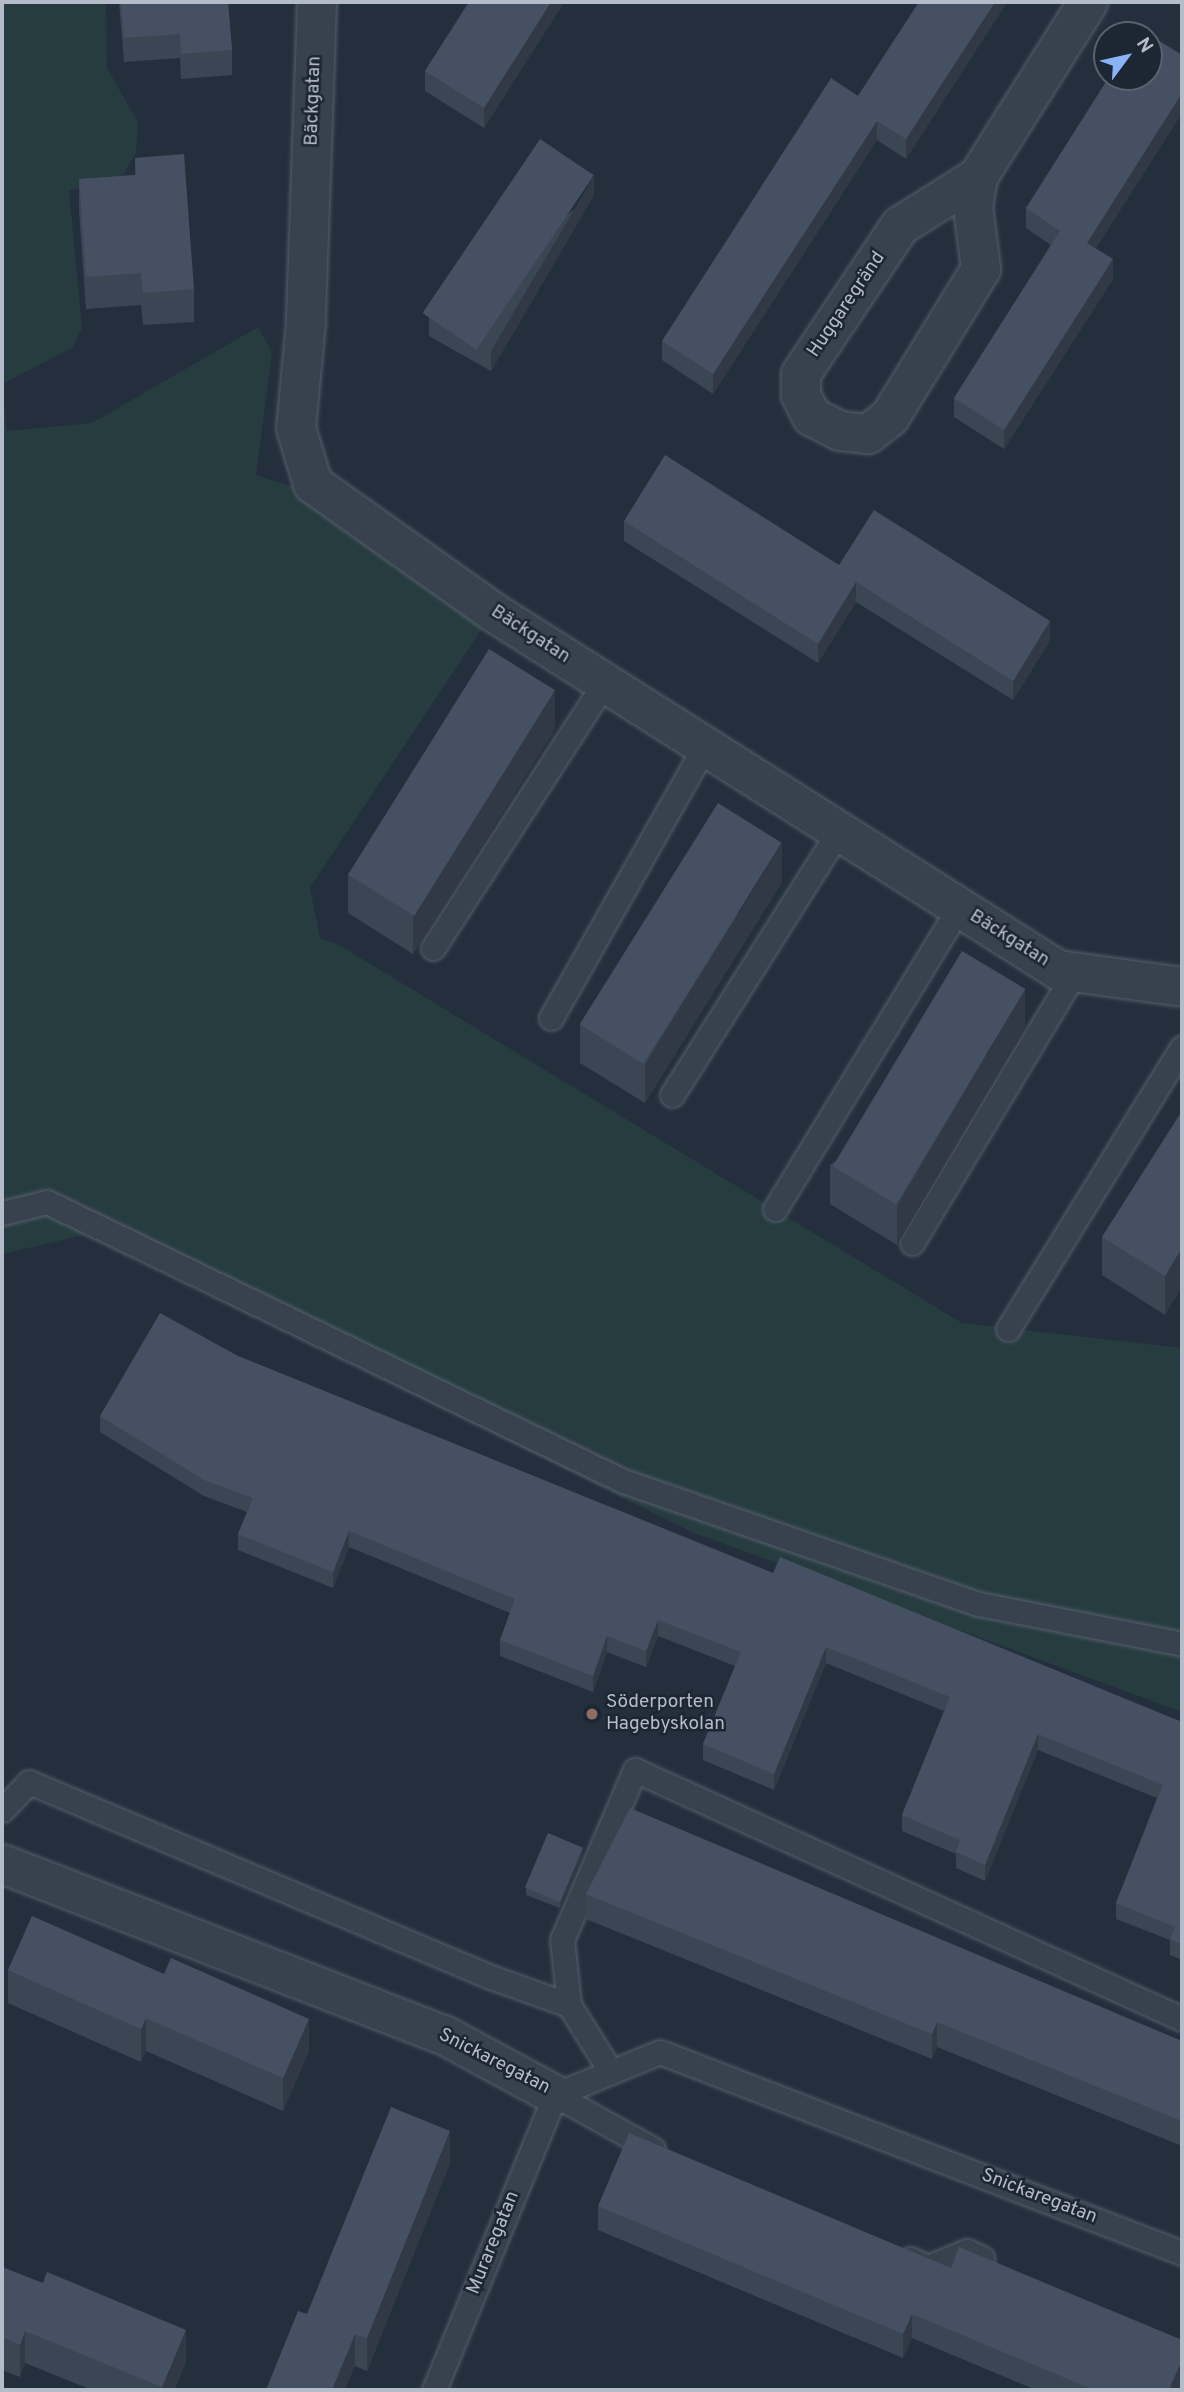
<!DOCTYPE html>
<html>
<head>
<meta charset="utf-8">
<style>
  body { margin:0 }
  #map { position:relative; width:1184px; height:2392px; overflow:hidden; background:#242f3e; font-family:Overpass,sans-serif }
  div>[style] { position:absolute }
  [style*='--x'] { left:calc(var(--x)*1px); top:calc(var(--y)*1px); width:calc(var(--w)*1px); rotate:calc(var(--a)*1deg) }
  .green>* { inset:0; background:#263c3f }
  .roads { filter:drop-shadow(0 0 2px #565f6c) drop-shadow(0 0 2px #565f6c) }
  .service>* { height:23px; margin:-11.5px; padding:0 11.5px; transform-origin:11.5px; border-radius:11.5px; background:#38414e }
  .minor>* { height:38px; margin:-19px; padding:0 19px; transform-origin:19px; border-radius:19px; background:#38414e }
  .wall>* { inset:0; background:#3b4654 }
  .shaded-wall>* { inset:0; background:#303945 }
  .building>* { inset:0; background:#455162; transform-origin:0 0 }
  .dots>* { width:19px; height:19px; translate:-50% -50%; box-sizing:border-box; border:4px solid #1d2633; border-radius:50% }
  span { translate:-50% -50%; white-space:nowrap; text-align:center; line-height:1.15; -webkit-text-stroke:5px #1d2633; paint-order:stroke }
  .street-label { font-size:19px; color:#b4bcc9 }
  .poi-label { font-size:19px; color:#b4bcc9 }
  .left { translate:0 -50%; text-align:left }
  .frame { position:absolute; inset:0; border:4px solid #b4bcc9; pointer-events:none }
  .north { position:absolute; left:1093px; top:21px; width:70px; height:70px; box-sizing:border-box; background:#1d2633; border:2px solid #59626f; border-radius:50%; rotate:57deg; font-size:19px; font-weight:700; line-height:28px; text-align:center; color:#b4bcc9 }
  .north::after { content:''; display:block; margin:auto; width:24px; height:32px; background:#8ab4f8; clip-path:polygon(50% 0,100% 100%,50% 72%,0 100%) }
</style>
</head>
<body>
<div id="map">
  <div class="green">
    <i style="clip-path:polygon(2px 2px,106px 2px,107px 68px,138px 122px,136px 153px,119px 182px,69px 190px,82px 328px,72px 348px,2px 384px,7px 431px,92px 423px,258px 327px,272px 352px,256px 475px,301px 490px,493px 612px,310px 888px,320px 938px,339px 945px,962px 1323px,1182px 1348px,1182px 1712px,692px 1532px,88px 1234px,2px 1254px)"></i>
  </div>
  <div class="roads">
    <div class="service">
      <i style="--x:433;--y:948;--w:317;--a:-57.1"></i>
      <i style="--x:551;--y:1018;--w:313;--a:-60.5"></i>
      <i style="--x:672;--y:1095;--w:312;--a:-57.7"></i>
      <i style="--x:775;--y:1209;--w:353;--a:-58.6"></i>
      <i style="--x:2;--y:1213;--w:46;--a:-13.7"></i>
      <i style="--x:47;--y:1202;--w:640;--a:25.84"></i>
      <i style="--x:623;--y:1481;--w:377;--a:19.1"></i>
      <i style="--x:979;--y:1604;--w:207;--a:11.1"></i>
      <i style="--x:912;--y:1243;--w:315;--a:-59"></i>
      <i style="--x:1008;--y:1329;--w:331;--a:-58.3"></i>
      <i style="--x:2;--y:1810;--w:39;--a:-46"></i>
      <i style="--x:29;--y:1782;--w:498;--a:22.9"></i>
      <i style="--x:488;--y:1976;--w:86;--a:19.7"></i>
      <i style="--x:569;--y:2005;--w:79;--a:57.9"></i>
      <i style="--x:569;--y:2005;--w:65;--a:-96.1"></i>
      <i style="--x:562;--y:1940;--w:185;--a:-66.8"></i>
      <i style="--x:635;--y:1770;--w:601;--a:24.48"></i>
      <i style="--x:555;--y:2095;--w:112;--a:28.9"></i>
      <i style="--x:555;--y:2095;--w:113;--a:-22.3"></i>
      <i style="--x:660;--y:2052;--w:559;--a:21.06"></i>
      <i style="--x:910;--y:2259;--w:20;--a:24"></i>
      <i style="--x:928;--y:2267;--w:42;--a:-22.3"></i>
      <i style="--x:967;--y:2251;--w:17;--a:25"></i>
      <i style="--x:434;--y:2390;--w:319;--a:-67.7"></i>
    </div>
    <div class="minor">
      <i style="--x:317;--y:2;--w:321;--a:92"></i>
      <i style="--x:306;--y:323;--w:105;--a:95.4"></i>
      <i style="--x:296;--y:428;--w:59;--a:73.1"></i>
      <i style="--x:313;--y:484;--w:221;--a:35.4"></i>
      <i style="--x:493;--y:612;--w:669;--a:32.36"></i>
      <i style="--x:1058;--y:970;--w:125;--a:7.8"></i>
      <i style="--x:978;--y:177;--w:30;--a:99"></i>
      <i style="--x:973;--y:207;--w:63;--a:82.6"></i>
      <i style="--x:981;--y:269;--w:174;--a:121.6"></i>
      <i style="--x:890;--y:417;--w:28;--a:142"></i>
      <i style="--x:868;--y:434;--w:28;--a:-174"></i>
      <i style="--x:840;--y:431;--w:31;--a:-153"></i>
      <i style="--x:812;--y:417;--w:25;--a:-117"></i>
      <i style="--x:801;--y:395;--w:21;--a:-90"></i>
      <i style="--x:801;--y:374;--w:178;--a:-56.2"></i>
      <i style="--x:900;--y:226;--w:92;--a:-32.1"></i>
      <i style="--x:978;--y:177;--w:207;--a:-57.8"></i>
      <i style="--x:2;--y:1864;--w:474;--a:21.2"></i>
      <i style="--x:444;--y:2035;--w:126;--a:28.4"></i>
    </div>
  </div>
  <div class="wall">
    <i style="clip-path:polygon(119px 2px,228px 2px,232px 50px,232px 75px,181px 79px,180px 58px,124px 62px)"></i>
    <i style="clip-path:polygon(469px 2px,564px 2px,484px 128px,425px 91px,425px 71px)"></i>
    <i style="clip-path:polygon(919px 2px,1007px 2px,906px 159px,877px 140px,713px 394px,662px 360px,662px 341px,858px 96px)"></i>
    <i style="clip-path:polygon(1182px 55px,1182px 113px,1096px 248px,1113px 279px,1004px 449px,954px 417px,954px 398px,1051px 245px,1026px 228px,1026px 208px)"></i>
    <i style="clip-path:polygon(135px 158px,194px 289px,194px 322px,143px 325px,141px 305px,86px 309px,79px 211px,79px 179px,135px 175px)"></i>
    <i style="clip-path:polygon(594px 195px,491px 371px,429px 336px,429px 317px)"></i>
    <i style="clip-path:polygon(624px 521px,839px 565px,1050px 641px,1013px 700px,856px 602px,818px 663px,624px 541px)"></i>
    <i style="clip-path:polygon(555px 729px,413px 954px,348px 913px,348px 874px)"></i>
    <i style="clip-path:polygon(782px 882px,645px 1103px,580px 1063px,580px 1025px)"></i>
    <i style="clip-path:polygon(1025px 1028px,897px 1245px,830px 1204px,830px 1165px)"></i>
    <i style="clip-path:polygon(1182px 1111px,1165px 1315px,1102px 1275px,1102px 1237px)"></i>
    <i style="clip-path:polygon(238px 1356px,773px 1573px,1182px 1722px,1182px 1960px,1170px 1955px,1170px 1940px,1116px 1919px,1116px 1903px,1157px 1798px,1038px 1750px,985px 1881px,956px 1868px,956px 1854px,902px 1831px,902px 1815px,944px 1711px,826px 1663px,774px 1790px,703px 1760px,703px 1744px,735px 1666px,658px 1636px,646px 1667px,607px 1652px,593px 1692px,500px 1656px,500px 1640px,510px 1613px,349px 1547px,333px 1588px,238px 1550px,238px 1534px,247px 1512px,204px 1496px,100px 1432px,100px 1416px)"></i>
    <i style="clip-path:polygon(583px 1855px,560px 1908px,526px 1895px,526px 1888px)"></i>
    <i style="clip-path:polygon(586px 1894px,1182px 2041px,1182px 2146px,937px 2047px,932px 2059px,586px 1919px)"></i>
    <i style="clip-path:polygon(8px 1970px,164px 1974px,309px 2051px,283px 2111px,146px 2051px,141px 2062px,8px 2003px)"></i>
    <i style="clip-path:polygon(450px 2163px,367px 2371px,355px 2366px,307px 2314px)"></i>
    <i style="clip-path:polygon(598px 2206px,951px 2268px,1180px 2390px,1036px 2390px,912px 2338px,903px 2358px,598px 2230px)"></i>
    <i style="clip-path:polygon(2px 2267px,186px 2362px,174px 2390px,92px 2390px,25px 2363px,20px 2377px,2px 2370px)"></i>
  </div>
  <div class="shaded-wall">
    <i style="clip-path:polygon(551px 2px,564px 2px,484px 128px,484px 108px)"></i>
    <i style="clip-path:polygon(995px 2px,1007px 2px,906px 159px,906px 139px)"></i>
    <i style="clip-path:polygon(1182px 93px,1182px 113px,1087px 262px,1087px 243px)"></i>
    <i style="clip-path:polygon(877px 121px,877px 140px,713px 394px,713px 374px)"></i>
    <i style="clip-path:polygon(594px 176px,594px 195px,491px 371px,491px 351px)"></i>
    <i style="clip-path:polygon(1113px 259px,1113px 279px,1004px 449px,1004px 430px)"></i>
    <i style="clip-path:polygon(856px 582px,856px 602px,818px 663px,818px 644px)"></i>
    <i style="clip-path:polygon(1050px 621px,1050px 641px,1013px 700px,1013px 681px)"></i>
    <i style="clip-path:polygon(555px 691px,555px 729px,413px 954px,413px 915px)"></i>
    <i style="clip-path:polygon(782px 843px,782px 882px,645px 1103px,645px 1064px)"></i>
    <i style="clip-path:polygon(1025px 989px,1025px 1028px,897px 1245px,897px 1206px)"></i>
    <i style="clip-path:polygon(1182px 1248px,1182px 1287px,1165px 1315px,1165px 1276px)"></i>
    <i style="clip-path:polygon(349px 1531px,349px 1547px,333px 1588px,333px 1572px)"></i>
    <i style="clip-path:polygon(658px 1620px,658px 1636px,646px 1667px,646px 1651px)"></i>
    <i style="clip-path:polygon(607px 1636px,607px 1652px,593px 1692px,593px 1676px)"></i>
    <i style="clip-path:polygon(826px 1647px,826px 1663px,774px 1790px,774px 1774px)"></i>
    <i style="clip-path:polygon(1038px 1734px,1038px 1750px,985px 1881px,985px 1865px)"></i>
    <i style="clip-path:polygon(583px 1848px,583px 1855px,560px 1908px,560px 1902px)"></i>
    <i style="clip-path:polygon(146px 2018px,146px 2051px,141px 2062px,141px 2029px)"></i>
    <i style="clip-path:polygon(309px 2019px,309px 2051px,283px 2111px,283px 2078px)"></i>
    <i style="clip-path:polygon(937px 2022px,937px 2047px,932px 2059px,932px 2034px)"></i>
    <i style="clip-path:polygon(450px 2131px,450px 2163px,367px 2371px,367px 2338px)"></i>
    <i style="clip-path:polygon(912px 2314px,912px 2338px,903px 2358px,903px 2334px)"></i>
    <i style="clip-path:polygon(186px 2330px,186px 2362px,174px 2390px,162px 2390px,162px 2387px)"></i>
    <i style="clip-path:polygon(25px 2331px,25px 2363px,20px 2377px,20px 2345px)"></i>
    <i style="clip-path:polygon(355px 2334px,355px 2366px,345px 2390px,332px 2390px)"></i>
    <i style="clip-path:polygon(1182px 2360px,1182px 2384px,1180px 2390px,1169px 2390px)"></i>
  </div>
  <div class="building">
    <i style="clip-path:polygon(121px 2px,228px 2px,232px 50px,181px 54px,180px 34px,124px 38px)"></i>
    <i style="clip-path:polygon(469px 2px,551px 2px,484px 108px,425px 71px)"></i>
    <i style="clip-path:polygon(919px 2px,995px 2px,906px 139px,877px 121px,713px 374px,662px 341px,831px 78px,858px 96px)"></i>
    <i style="clip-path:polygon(1140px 29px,1182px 55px,1182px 93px,1087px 243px,1113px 259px,1004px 430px,954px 398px,1060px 231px,1026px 208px,1109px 77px,1149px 77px,1149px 35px,1136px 35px)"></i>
    <i style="left:540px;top:139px;width:65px;height:210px;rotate:34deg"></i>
    <i style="clip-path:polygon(184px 154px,194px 289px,143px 293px,141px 273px,86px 277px,79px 179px,136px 175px,135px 158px)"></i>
    <i style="clip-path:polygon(665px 455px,839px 565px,874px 510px,1050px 621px,1013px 681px,856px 582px,818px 644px,624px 521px)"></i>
    <i style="left:489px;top:649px;width:78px;height:266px;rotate:32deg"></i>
    <i style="left:718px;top:803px;width:75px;height:261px;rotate:32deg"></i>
    <i style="left:962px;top:951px;width:74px;height:251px;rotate:31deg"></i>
    <i style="clip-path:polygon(1182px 1111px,1182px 1248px,1165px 1276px,1102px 1237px)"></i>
    <i style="clip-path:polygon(160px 1313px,238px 1356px,773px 1573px,780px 1557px,1182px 1722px,1182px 1944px,1170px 1939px,1175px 1927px,1116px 1903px,1163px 1785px,1038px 1734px,985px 1865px,956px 1852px,960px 1840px,902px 1815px,950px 1697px,826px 1647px,774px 1774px,703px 1744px,741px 1652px,658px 1620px,646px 1651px,607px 1636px,593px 1676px,500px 1640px,515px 1599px,349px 1531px,333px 1572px,238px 1534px,253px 1498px,204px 1480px,100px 1416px)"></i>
    <i style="clip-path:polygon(630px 1808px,1182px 2041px,1182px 2121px,937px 2022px,932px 2034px,586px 1894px)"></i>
    <i style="left:548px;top:1833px;width:38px;height:59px;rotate:23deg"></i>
    <i style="clip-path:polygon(32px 1916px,164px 1974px,171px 1958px,309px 2019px,283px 2078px,146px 2018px,141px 2029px,8px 1970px)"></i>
    <i style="clip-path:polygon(391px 2107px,450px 2131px,367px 2338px,355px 2334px,332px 2390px,266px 2390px,298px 2311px,307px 2314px)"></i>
    <i style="clip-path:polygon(629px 2133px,951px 2268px,959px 2247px,1182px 2340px,1182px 2360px,1169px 2390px,1094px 2390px,912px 2314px,903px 2334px,598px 2206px)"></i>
    <i style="clip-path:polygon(2px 2267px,43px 2283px,47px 2272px,186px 2330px,162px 2387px,25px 2331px,20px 2345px,2px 2337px)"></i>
  </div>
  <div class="dots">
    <i style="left:592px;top:1714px;background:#8d6e63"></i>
  </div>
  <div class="street-label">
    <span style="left:314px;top:101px;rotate:-88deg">Bäckgatan</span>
    <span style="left:847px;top:305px;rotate:-56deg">Huggaregränd</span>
    <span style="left:530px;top:635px;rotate:33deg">Bäckgatan</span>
    <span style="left:1009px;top:939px;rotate:32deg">Bäckgatan</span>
    <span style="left:494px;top:2062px;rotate:27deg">Snickaregatan</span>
    <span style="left:1039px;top:2197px;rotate:21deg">Snickaregatan</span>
    <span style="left:494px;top:2243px;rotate:-68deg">Muraregatan</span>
  </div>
  <div class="poi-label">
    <span class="left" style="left:606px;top:1714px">Söderporten<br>Hagebyskolan</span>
  </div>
  <div class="frame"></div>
  <div class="north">N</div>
</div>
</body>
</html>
